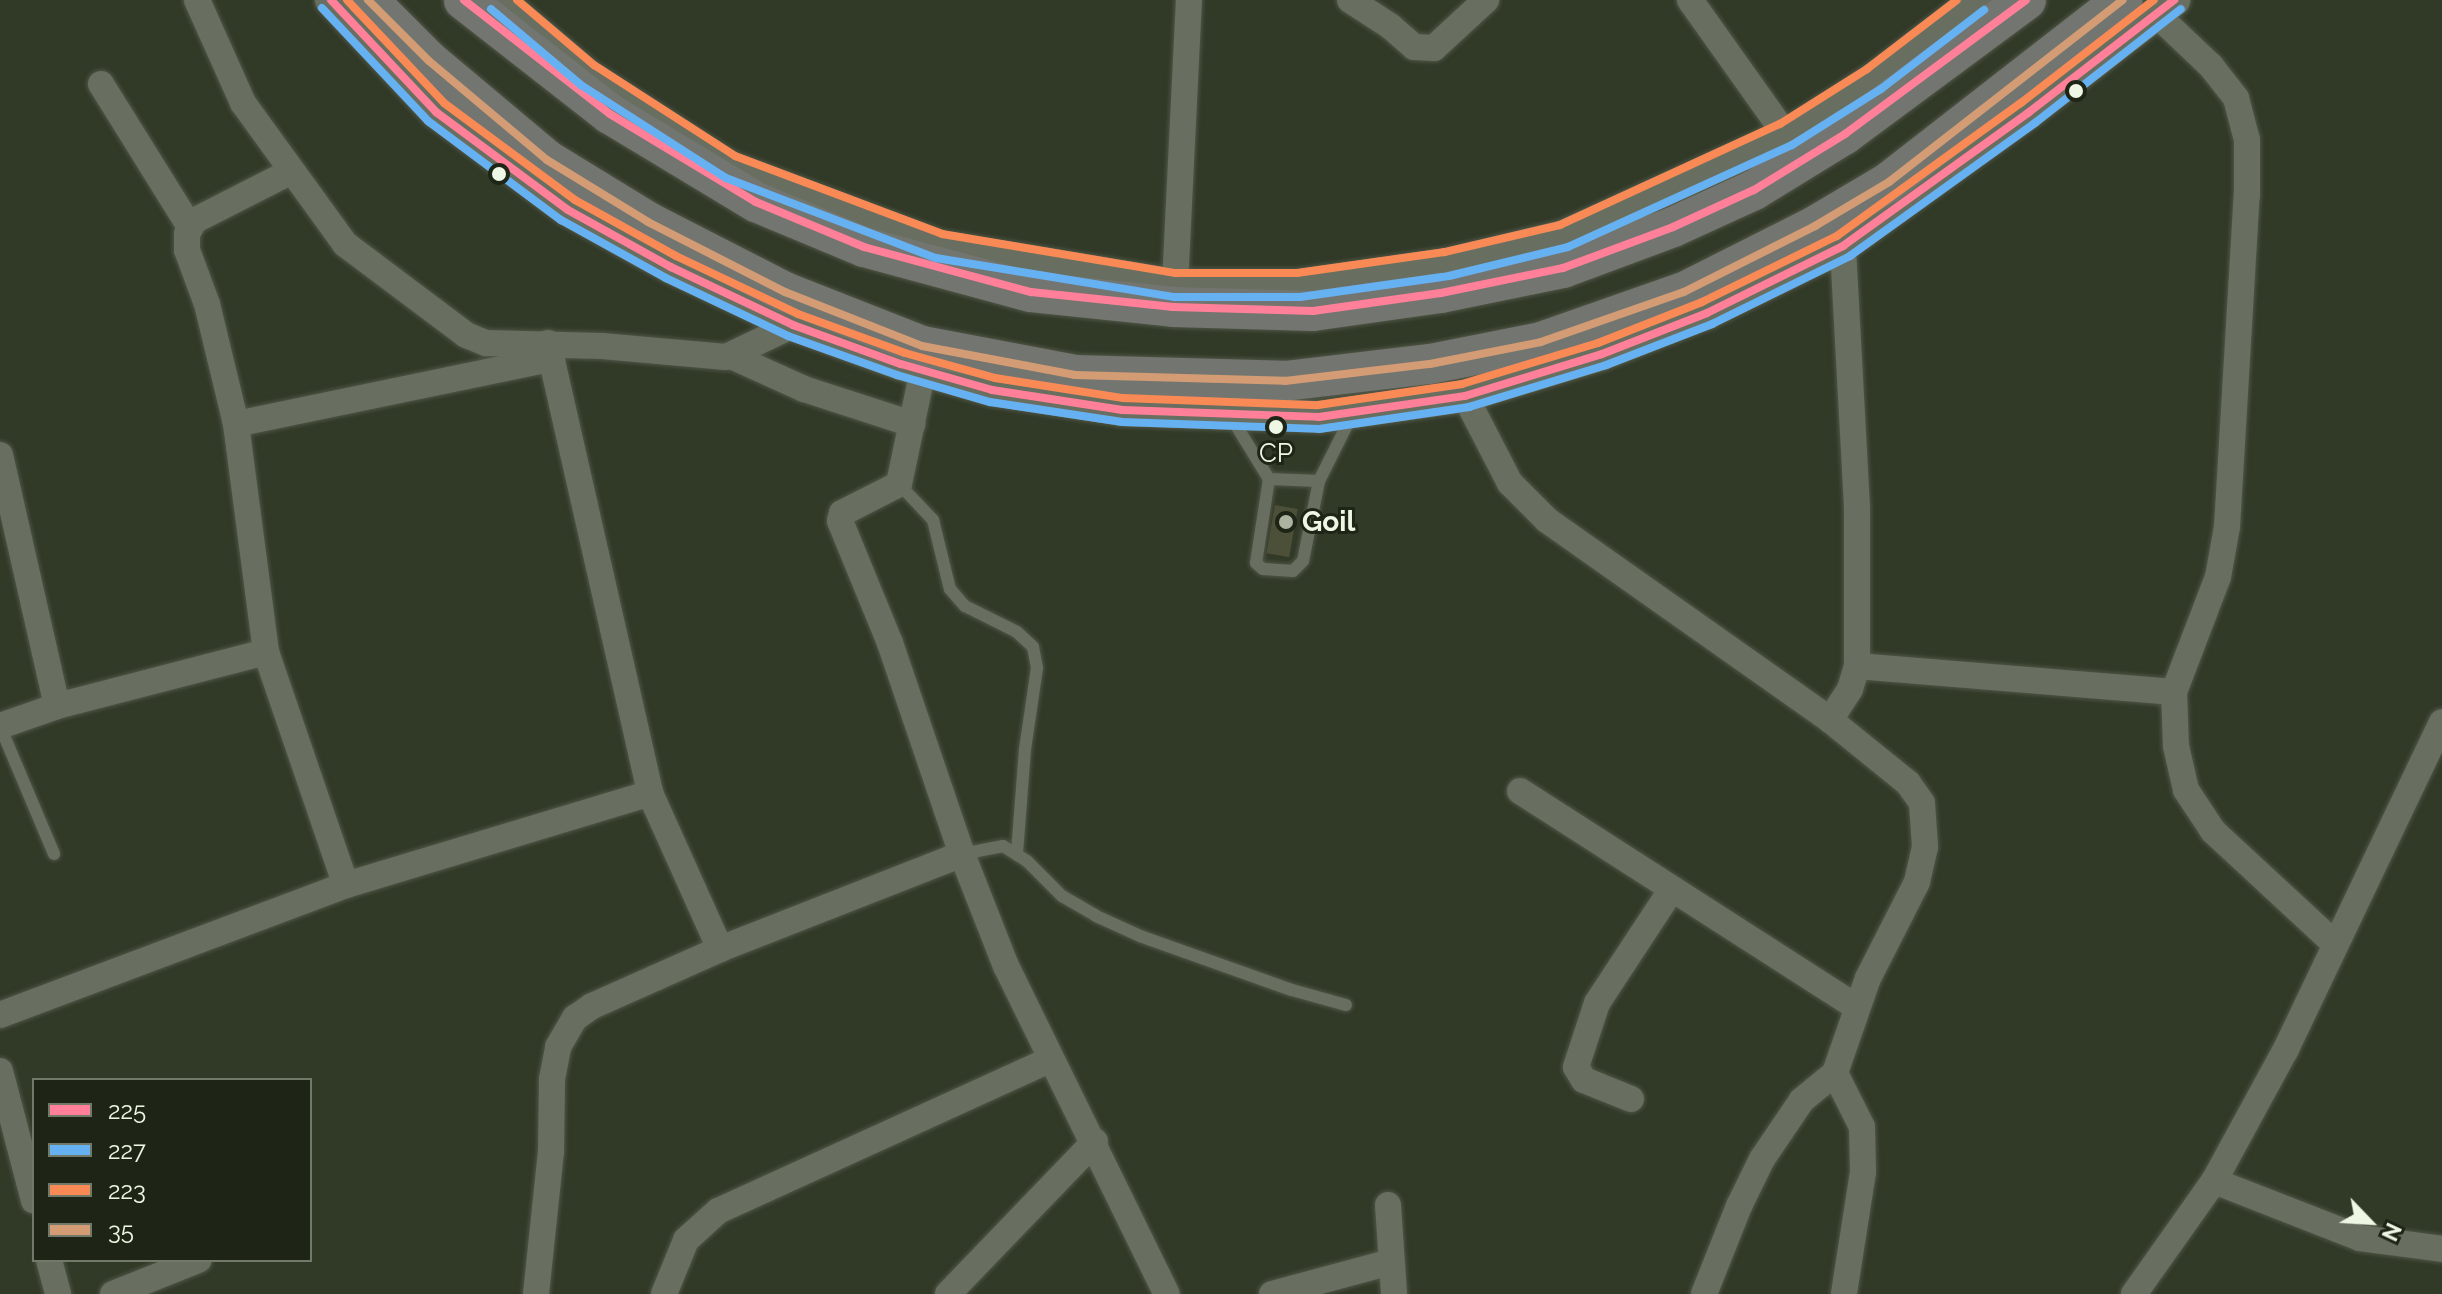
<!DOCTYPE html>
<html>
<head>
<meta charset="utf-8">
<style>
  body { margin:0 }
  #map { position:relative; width:2442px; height:1294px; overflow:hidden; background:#313927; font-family:Raleway,sans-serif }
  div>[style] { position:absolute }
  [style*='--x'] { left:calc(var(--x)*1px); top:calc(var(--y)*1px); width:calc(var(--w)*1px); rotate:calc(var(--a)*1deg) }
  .building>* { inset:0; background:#4d5039; transform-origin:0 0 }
  .roads { filter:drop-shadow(0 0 2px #505646) drop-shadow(0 0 2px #505646) }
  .service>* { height:12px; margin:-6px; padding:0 6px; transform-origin:6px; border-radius:6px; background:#686f61 }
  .minor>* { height:26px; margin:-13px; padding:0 13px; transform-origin:13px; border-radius:13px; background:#686f61 }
  .tertiary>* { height:32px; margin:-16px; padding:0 16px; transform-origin:16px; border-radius:16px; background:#686f61 }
  .primary>* { height:40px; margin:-20px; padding:0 20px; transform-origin:20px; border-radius:20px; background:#737570 }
  .bus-1>* { height:8px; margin:-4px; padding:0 4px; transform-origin:4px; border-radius:4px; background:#ff8098 }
  .bus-2>* { height:8px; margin:-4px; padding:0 4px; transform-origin:4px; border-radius:4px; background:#66b1f2 }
  .bus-3>* { height:8px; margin:-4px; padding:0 4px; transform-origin:4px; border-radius:4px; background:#f98a56 }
  .bus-4>* { height:8px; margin:-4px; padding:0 4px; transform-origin:4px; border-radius:4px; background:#d39c74 }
  .dots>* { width:22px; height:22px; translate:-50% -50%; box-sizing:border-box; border:4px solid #1e2516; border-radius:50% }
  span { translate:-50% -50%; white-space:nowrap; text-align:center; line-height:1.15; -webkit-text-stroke:6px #1e2516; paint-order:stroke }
  .bus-label { font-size:26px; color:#eef7e3 }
  .poi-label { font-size:28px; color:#eef7e3; font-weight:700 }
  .left { translate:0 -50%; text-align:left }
  .legend { position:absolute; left:32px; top:1078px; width:280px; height:184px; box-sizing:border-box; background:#1e2516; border:2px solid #717968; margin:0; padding:10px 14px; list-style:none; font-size:24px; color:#eef7e3 }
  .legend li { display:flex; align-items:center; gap:16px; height:40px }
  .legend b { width:40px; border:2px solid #717968 }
  .north { position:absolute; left:2330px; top:1182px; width:80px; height:80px; -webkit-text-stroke:6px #1e2516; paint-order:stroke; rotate:115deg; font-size:22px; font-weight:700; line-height:32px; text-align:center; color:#eef7e3 }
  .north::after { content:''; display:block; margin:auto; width:28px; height:36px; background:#eef7e3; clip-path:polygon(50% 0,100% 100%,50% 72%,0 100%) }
</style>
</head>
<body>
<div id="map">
  <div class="building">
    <i style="left:1275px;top:505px;width:23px;height:49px;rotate:10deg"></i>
  </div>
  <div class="roads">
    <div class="service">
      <i style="--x:1231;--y:417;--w:73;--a:58.5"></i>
      <i style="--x:1269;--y:479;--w:50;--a:2.3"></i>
      <i style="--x:1319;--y:481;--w:72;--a:-63.4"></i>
      <i style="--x:1269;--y:479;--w:85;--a:98.8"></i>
      <i style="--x:1256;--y:563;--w:9;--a:41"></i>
      <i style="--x:1263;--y:569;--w:30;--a:4"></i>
      <i style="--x:1293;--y:571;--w:14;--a:-45"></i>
      <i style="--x:1303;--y:561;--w:82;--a:-78.7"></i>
      <i style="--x:899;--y:484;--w:50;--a:46.6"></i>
      <i style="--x:933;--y:520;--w:71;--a:76.2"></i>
      <i style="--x:950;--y:589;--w:23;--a:49"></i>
      <i style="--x:965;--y:606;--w:58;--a:26.6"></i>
      <i style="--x:1017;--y:632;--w:22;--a:43"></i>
      <i style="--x:1033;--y:647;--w:21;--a:79"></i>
      <i style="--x:1037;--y:668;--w:82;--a:98.4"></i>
      <i style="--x:1025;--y:749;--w:104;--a:94.4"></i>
      <i style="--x:0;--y:726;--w:139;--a:67.1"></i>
      <i style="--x:962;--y:854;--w:42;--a:-11"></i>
      <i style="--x:1003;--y:846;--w:28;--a:32"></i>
      <i style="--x:1027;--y:861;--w:49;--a:45"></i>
      <i style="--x:1062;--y:896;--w:39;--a:30"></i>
      <i style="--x:1096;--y:916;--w:48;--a:24.4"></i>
      <i style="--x:1140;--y:936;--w:161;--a:19.6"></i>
      <i style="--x:1292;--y:990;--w:56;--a:15.5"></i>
    </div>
    <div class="minor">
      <i style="--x:197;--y:0;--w:113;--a:65.9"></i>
      <i style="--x:243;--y:103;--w:174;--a:54.1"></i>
      <i style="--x:345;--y:244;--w:151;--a:36.9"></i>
      <i style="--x:466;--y:335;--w:22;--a:22"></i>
      <i style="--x:486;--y:343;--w:116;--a:1.5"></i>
      <i style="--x:602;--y:346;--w:124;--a:5.1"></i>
      <i style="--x:726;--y:357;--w:74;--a:-25.5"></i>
      <i style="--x:1350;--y:0;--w:48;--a:33"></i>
      <i style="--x:1390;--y:26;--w:32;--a:41"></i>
      <i style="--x:1414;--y:47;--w:20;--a:3"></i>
      <i style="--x:1434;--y:48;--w:71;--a:-42.7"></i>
      <i style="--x:1690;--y:0;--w:166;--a:54.6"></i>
      <i style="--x:101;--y:84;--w:168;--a:58.1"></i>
      <i style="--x:290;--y:172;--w:108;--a:153"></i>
      <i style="--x:194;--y:221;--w:15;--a:118"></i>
      <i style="--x:187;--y:234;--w:16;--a:90"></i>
      <i style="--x:187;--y:250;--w:58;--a:69.7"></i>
      <i style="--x:207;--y:304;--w:123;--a:76.4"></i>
      <i style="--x:236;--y:424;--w:230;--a:82.5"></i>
      <i style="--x:266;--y:652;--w:246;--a:71.1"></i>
      <i style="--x:1175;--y:285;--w:285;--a:-87.2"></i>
      <i style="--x:548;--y:343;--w:461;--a:77.2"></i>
      <i style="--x:650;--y:793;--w:171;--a:65.8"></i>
      <i style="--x:731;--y:356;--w:80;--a:24.3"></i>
      <i style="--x:804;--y:389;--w:114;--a:18"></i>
      <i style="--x:923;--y:370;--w:116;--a:101.9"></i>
      <i style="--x:899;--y:484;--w:64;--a:153"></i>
      <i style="--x:842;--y:513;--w:8;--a:104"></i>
      <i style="--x:840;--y:521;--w:132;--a:67.7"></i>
      <i style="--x:890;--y:643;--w:223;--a:71.2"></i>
      <i style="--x:962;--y:854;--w:120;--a:68.6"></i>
      <i style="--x:1006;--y:966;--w:365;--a:63.9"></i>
      <i style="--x:1465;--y:396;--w:98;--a:62.7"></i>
      <i style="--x:1510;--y:483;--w:52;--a:45"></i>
      <i style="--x:1547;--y:520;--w:347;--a:35.2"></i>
      <i style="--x:1830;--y:720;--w:100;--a:38.9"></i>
      <i style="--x:1908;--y:783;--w:24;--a:55"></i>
      <i style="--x:1922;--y:803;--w:44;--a:86.1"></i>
      <i style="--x:1925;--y:847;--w:36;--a:103"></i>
      <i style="--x:1917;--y:882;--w:108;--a:117"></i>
      <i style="--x:1868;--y:978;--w:101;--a:109.2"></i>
      <i style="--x:1835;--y:1073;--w:43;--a:140.7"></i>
      <i style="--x:1802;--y:1100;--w:71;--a:124.1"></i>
      <i style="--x:1762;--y:1159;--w:52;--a:116.1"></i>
      <i style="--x:1739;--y:1206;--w:95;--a:111.7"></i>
      <i style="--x:236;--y:424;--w:322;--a:-11.7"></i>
      <i style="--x:0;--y:455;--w:257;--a:77.2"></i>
      <i style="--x:1857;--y:666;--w:318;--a:4.7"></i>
      <i style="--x:2174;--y:692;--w:123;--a:-69.1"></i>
      <i style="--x:2218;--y:577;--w:51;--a:-79.8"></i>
      <i style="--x:2227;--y:527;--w:333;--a:-86.6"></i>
      <i style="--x:2247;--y:195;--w:55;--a:-90"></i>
      <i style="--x:2247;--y:140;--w:43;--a:-104.7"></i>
      <i style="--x:2236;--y:98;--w:41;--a:-128"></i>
      <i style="--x:2211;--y:66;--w:77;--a:-136.6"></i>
      <i style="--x:2174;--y:692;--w:54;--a:87.9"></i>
      <i style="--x:2176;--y:746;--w:45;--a:77.2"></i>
      <i style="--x:2186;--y:790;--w:49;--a:56.6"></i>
      <i style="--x:2213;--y:831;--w:166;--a:42.8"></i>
      <i style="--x:1830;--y:720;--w:37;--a:-57"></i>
      <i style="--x:1850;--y:689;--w:24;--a:-73"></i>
      <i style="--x:1857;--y:666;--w:159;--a:-90"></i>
      <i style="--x:1857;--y:507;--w:261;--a:-93.1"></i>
      <i style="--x:0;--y:726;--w:60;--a:-19.3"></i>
      <i style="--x:57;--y:706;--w:216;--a:-14.5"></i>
      <i style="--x:1520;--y:791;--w:399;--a:32.7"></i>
      <i style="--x:0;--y:1015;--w:370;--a:-20.6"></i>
      <i style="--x:346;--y:885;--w:318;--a:-16.8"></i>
      <i style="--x:0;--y:1071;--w:134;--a:75.3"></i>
      <i style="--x:1835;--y:1073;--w:60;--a:63.4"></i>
      <i style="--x:1862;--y:1127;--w:45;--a:88.7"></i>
      <i style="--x:1863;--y:1172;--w:123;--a:98.9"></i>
      <i style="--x:1631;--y:1099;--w:51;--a:-158"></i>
      <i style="--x:1584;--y:1080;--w:15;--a:-122"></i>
      <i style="--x:1576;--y:1067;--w:67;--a:-71.8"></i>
      <i style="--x:1597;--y:1003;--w:136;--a:-56.7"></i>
      <i style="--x:2214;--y:1181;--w:157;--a:21.3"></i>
      <i style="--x:2360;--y:1238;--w:83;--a:7.6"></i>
      <i style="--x:1388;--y:1205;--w:89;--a:86.1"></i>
      <i style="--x:49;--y:1260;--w:35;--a:75"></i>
      <i style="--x:113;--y:1294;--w:92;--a:-21.8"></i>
      <i style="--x:536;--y:1294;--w:143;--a:-84"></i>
      <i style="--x:551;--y:1152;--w:73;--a:-89.2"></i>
      <i style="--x:552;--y:1079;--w:33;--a:-79"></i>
      <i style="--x:558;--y:1047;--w:34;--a:-60"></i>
      <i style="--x:575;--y:1018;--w:21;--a:-35"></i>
      <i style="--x:592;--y:1006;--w:140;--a:-24"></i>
      <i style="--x:720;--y:949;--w:260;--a:-21.4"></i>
      <i style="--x:664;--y:1294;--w:58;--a:-67.8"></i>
      <i style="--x:686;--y:1240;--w:43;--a:-42.2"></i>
      <i style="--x:718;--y:1211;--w:366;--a:-24.5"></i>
      <i style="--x:948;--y:1294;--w:212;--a:-46.1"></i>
      <i style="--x:1272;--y:1294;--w:123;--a:-15.1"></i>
      <i style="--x:2134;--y:1294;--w:138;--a:-54.7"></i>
      <i style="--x:2214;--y:1181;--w:150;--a:-61.4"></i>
      <i style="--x:2286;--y:1049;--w:362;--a:-64.5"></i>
    </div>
    <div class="tertiary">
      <i style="--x:331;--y:0;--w:154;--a:46.8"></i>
      <i style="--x:436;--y:112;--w:164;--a:36.6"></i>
      <i style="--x:568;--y:210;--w:118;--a:29"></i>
      <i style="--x:671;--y:267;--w:135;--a:25.4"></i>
      <i style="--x:793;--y:325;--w:115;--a:19.9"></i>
      <i style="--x:901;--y:364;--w:95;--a:15.9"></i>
      <i style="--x:992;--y:390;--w:132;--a:8.7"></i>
      <i style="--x:1122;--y:410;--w:197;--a:2"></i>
      <i style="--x:1319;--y:417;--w:148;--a:-8.2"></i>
      <i style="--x:1465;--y:396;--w:143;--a:-17"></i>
      <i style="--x:1602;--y:354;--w:113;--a:-21.3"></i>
      <i style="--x:1707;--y:313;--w:152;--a:-26.2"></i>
      <i style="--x:1843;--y:246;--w:228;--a:-35.7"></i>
      <i style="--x:2028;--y:113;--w:185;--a:-37.7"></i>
      <i style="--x:499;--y:0;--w:116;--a:40.4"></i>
      <i style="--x:587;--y:75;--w:170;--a:32.8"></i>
      <i style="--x:730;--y:167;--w:223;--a:20.7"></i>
      <i style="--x:939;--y:246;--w:239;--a:9.4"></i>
      <i style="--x:1175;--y:285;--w:123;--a:0"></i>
      <i style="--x:1298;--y:285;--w:150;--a:-8"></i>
      <i style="--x:1447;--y:264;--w:120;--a:-13.5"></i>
      <i style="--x:1564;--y:236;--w:244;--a:-24.5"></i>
      <i style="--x:1786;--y:135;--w:104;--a:-32.5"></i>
      <i style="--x:1874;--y:79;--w:130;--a:-37.5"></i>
    </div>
    <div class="primary">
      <i style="--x:368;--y:0;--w:86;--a:45"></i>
      <i style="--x:429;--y:61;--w:154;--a:40"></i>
      <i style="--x:547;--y:160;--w:119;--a:31.5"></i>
      <i style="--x:648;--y:222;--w:154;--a:27.1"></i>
      <i style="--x:785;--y:292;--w:147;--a:21.5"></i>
      <i style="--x:922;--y:346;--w:156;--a:10.7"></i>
      <i style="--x:1075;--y:375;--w:210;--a:1.6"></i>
      <i style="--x:1285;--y:381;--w:146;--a:-6.7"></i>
      <i style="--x:1430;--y:364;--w:113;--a:-11.2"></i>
      <i style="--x:1541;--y:342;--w:151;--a:-19.3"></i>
      <i style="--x:1684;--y:292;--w:147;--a:-26.7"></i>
      <i style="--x:1815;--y:226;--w:86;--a:-30.7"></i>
      <i style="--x:1889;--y:182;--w:296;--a:-37.9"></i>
      <i style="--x:464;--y:0;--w:185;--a:38"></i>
      <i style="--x:610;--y:114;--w:170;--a:31.1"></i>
      <i style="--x:756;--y:202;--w:117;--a:22.6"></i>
      <i style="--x:864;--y:247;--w:173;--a:15.1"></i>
      <i style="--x:1031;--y:292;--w:143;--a:6"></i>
      <i style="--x:1173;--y:307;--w:140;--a:1.6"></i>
      <i style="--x:1313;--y:311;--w:129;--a:-8"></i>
      <i style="--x:1441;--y:293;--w:125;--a:-11.6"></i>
      <i style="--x:1563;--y:268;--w:117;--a:-20.4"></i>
      <i style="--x:1673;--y:227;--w:89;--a:-24.6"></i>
      <i style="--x:1754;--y:190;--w:107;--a:-31.6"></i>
      <i style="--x:1845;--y:134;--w:225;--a:-36.5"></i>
    </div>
  </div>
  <div class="bus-1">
    <i style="--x:331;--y:0;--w:154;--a:46.8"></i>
    <i style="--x:436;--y:112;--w:164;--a:36.6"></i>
    <i style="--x:568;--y:210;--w:118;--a:29"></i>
    <i style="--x:671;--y:267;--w:135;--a:25.4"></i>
    <i style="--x:793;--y:325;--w:115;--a:19.9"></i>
    <i style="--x:901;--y:364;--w:95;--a:15.9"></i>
    <i style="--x:992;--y:390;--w:132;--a:8.7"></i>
    <i style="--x:1122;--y:410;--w:197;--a:2"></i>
    <i style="--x:1319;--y:417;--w:148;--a:-8.2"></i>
    <i style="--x:1465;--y:396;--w:143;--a:-17"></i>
    <i style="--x:1602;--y:354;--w:113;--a:-21.3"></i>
    <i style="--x:1707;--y:313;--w:152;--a:-26.2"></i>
    <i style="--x:1843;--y:246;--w:228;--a:-35.7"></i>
    <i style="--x:2028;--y:113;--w:185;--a:-37.7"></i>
    <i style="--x:464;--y:0;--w:185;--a:38"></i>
    <i style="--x:610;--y:114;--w:170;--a:31.1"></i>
    <i style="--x:756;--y:202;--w:117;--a:22.6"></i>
    <i style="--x:864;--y:247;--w:173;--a:15.1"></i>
    <i style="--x:1031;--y:292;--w:143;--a:6"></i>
    <i style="--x:1173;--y:307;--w:140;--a:1.6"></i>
    <i style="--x:1313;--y:311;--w:129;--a:-8"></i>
    <i style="--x:1441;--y:293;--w:125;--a:-11.6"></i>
    <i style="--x:1563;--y:268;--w:117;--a:-20.4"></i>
    <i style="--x:1673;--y:227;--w:89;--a:-24.6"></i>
    <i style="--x:1754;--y:190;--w:107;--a:-31.6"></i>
    <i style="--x:1845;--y:134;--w:225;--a:-36.5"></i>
  </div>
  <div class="bus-2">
    <i style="--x:322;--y:8;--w:155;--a:46.8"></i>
    <i style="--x:428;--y:121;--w:166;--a:36.7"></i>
    <i style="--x:561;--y:220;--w:120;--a:28.9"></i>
    <i style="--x:666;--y:278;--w:135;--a:25.4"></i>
    <i style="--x:788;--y:336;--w:116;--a:19.7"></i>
    <i style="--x:897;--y:375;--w:97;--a:16.2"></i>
    <i style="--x:990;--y:402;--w:134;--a:8.6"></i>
    <i style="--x:1122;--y:422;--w:197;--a:2"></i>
    <i style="--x:1319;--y:429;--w:152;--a:-8.3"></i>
    <i style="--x:1469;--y:407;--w:143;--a:-17"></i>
    <i style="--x:1606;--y:365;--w:114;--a:-21.1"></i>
    <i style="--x:1712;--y:324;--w:154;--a:-26.2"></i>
    <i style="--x:1850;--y:256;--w:228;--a:-35.7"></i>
    <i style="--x:2035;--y:123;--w:185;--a:-38"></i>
    <i style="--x:491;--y:9;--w:118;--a:40.2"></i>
    <i style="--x:581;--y:85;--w:172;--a:32.7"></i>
    <i style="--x:726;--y:178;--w:225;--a:20.9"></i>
    <i style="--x:936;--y:258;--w:242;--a:9.3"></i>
    <i style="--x:1175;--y:297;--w:125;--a:0"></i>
    <i style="--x:1300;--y:297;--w:150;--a:-8"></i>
    <i style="--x:1449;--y:276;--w:122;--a:-13.7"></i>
    <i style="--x:1568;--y:247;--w:246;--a:-24.5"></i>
    <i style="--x:1792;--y:145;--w:105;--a:-32.2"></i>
    <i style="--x:1881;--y:89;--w:130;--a:-37.5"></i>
  </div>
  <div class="bus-3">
    <i style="--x:347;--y:0;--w:141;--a:46.7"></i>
    <i style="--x:444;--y:103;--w:163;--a:36.5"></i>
    <i style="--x:575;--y:200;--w:115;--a:29"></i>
    <i style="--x:676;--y:256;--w:135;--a:25.4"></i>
    <i style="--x:798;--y:314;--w:114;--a:20"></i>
    <i style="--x:905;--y:353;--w:93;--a:15.5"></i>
    <i style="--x:995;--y:378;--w:130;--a:8.9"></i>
    <i style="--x:1123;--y:398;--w:195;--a:2.1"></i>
    <i style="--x:1318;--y:405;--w:146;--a:-8.3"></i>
    <i style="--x:1462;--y:384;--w:142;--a:-16.8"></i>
    <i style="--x:1598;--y:343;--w:112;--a:-21.5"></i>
    <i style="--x:1702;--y:302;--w:150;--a:-26.1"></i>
    <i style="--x:1837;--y:236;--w:227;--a:-35.9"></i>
    <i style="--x:2021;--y:103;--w:168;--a:-37.8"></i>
    <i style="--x:517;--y:0;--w:101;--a:40.2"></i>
    <i style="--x:594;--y:65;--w:168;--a:32.8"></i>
    <i style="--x:735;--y:156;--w:221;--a:20.6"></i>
    <i style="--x:942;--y:234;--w:237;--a:9.5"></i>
    <i style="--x:1176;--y:273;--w:121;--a:0"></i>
    <i style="--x:1297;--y:273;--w:149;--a:-8.1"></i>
    <i style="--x:1445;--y:252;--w:118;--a:-13.2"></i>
    <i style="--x:1560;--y:225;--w:242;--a:-24.7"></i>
    <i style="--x:1780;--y:124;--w:103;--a:-32.3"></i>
    <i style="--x:1867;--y:69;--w:113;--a:-37.5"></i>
  </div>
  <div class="bus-4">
    <i style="--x:368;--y:0;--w:86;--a:45"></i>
    <i style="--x:429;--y:61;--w:154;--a:40"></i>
    <i style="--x:547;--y:160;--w:119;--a:31.5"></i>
    <i style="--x:648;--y:222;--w:154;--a:27.1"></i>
    <i style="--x:785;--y:292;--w:147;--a:21.5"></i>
    <i style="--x:922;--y:346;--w:156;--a:10.7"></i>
    <i style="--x:1075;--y:375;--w:210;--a:1.6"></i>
    <i style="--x:1285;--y:381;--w:146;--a:-6.7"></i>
    <i style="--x:1430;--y:364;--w:113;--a:-11.2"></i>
    <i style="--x:1541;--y:342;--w:151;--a:-19.3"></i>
    <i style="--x:1684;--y:292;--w:147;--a:-26.7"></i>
    <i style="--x:1815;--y:226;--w:86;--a:-30.7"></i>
    <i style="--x:1889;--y:182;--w:296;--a:-37.9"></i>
  </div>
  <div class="dots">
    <i style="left:2076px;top:91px;background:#eef7e3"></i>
    <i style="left:499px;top:174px;background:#eef7e3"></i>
    <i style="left:1276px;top:427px;background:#eef7e3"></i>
    <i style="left:1286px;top:522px;background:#acb4a1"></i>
  </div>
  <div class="bus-label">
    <span style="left:1276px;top:454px">CP</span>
  </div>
  <div class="poi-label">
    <span class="left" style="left:1302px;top:522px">Goil</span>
  </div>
  <ul class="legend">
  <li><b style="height:10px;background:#ff8098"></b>225</li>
  <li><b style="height:10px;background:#66b1f2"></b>227</li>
  <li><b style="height:10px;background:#f98a56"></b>223</li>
  <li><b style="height:10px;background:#d39c74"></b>35</li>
  </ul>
  <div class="north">N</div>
</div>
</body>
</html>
